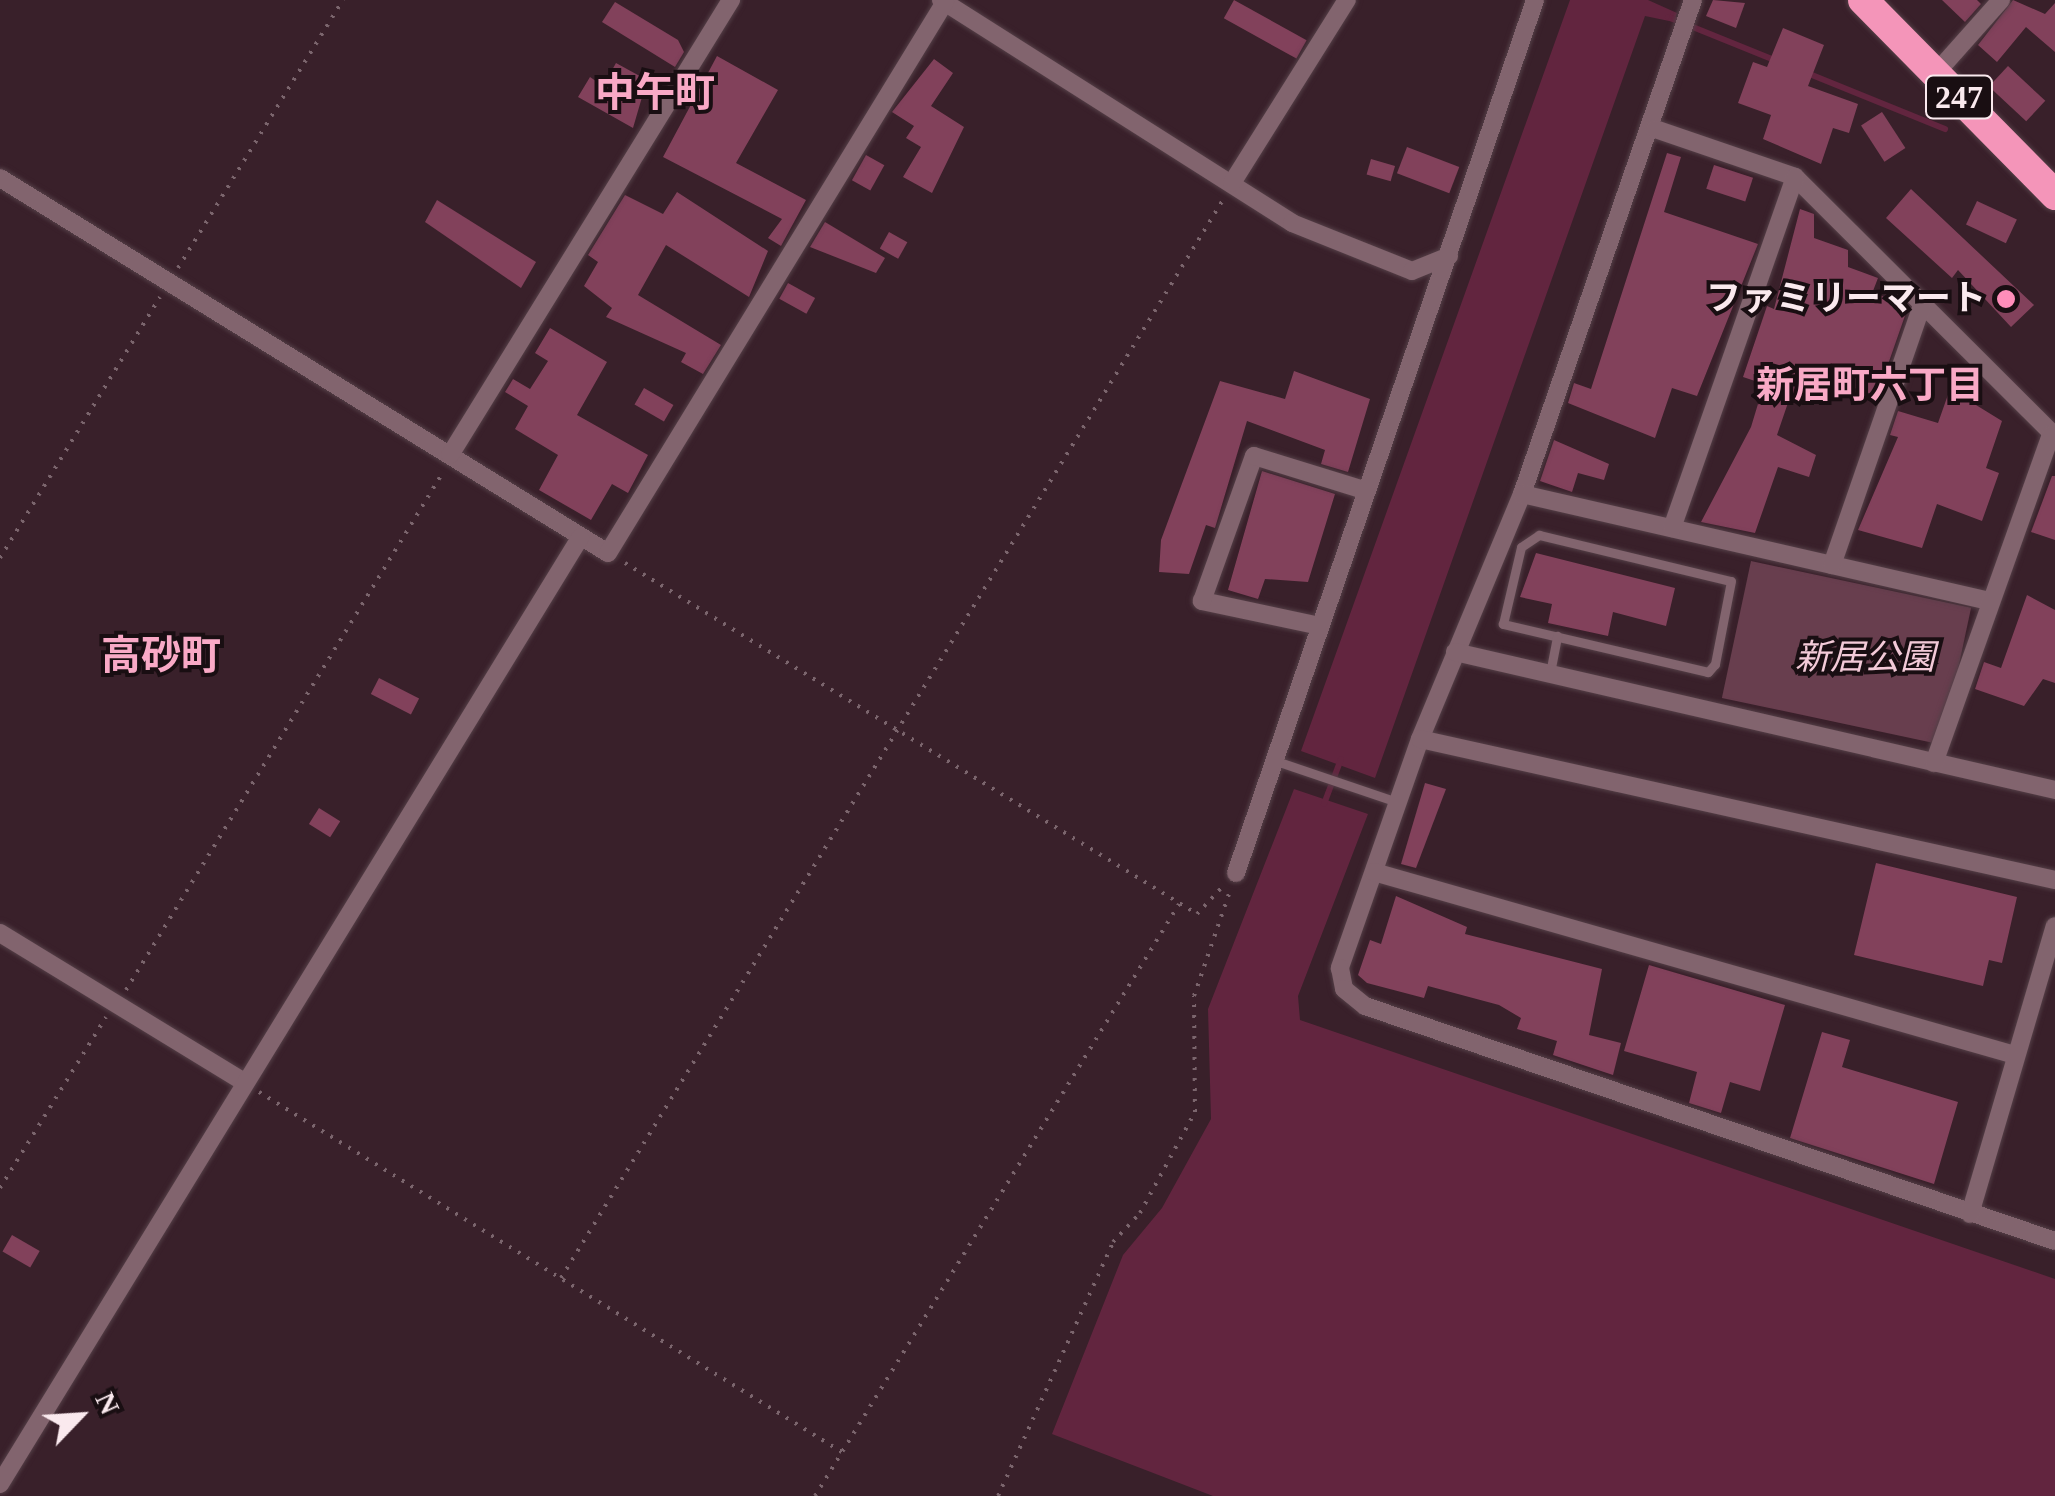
<!DOCTYPE html>
<html>
<head>
<meta charset="utf-8">
<style>
  body { margin:0 }
  #map { position:relative; width:2055px; height:1496px; overflow:hidden; background:#39202a; font-family:"Times New Roman","Noto Sans JP",serif }
  div>[style] { position:absolute }
  [style*='--x'] { left:calc(var(--x)*1px); top:calc(var(--y)*1px); width:calc(var(--w)*1px); rotate:calc(var(--a)*1deg) }
  .green>* { inset:0; background:#683e4e; transform-origin:0 0 }
  .water>* { inset:0; background:#62253f }
  .stream>* { height:6px; margin:-3px; padding:0 3px; transform-origin:3px; border-radius:3px; background:#62253f }
  .building>* { inset:0; background:#82415b; transform-origin:0 0 }
  .path>* { height:4px; margin-top:-2px; transform-origin:0; background:repeating-linear-gradient(90deg,#7b656d 0 2.5px,transparent 0 10.5px) }
  .roads { filter:drop-shadow(0 0 2px #543f47) drop-shadow(0 0 2px #543f47) }
  .lane>* { height:9px; margin:-4.5px; padding:0 4.5px; transform-origin:4.5px; border-radius:4.5px; background:#82646e }
  .street>* { height:18px; margin:-9px; padding:0 9px; transform-origin:9px; border-radius:9px; background:#82646e }
  .highway>* { height:30px; margin:-15px; padding:0 15px; transform-origin:15px; border-radius:15px; background:#f495b9 }
  .dots>* { width:28px; height:28px; translate:-50% -50%; box-sizing:border-box; border:5px solid #190e12; border-radius:50% }
  span { translate:-50% -50%; white-space:nowrap; text-align:center; line-height:1.15; -webkit-text-stroke:8px #190e12; paint-order:stroke }
  .shield-label span { padding:2px 8px; background:#190e12; border:2px solid; border-radius:8px; -webkit-text-stroke-width:0 }
  .shield-label { font-size:32px; color:#fae9ee; font-weight:700 }
  .poi-label { font-size:35px; color:#fae9ee; font-weight:700 }
  .right { translate:-100% -50%; text-align:right }
  .park-label { font-size:35px; color:#f3cad8; font-style:italic }
  .neighbourhood-label { font-size:38px; color:#f9a9c6; font-weight:700 }
  .quarter-label { font-size:40px; color:#f9a9c6; font-weight:700 }
  .north { position:absolute; left:30px; top:1366px; width:100px; height:100px; -webkit-text-stroke:8px #190e12; paint-order:stroke; rotate:65deg; font-size:28px; font-weight:700; line-height:40px; text-align:center; color:#fae9ee }
  .north::after { content:''; display:block; margin:auto; width:35px; height:45px; background:#fae9ee; clip-path:polygon(50% 0,100% 100%,50% 72%,0 100%) }
</style>
</head>
<body>
<div id="map">
  <div class="green">
    <i style="left:1751px;top:561px;width:225px;height:140px;rotate:12deg"></i>
  </div>
  <div class="water">
    <i style="clip-path:polygon(1570px 0,1648px 0,1677px 13px,1674px 22px,1645px 16px,1375px 778px,1301px 751px)"></i>
    <i style="clip-path:polygon(1294px 789px,1368px 814px,1298px 996px,1300px 1020px,2055px 1279px,2055px 1496px,1213px 1496px,1052px 1434px,1123px 1255px,1162px 1208px,1211px 1119px,1208px 1009px)"></i>
  </div>
  <div class="stream">
    <i style="--x:1668;--y:17;--w:118;--a:22"></i>
    <i style="--x:1807;--y:73;--w:149;--a:22.1"></i>
    <i style="--x:1324;--y:804;--w:48;--a:-69.3"></i>
  </div>
  <div class="building">
    <i style="left:1234px;top:0;width:83px;height:21px;rotate:29deg"></i>
    <i style="clip-path:polygon(1713px 0,1745px 3px,1736px 28px,1706px 16px)"></i>
    <i style="clip-path:polygon(1942px 0,1977px 0,1981px 4px,1965px 22px)"></i>
    <i style="clip-path:polygon(2013px 0,2045px 14px,2055px 3px,2055px 52px,2026px 27px,1997px 62px,1978px 45px)"></i>
    <i style="clip-path:polygon(615px 2px,678px 40px,684px 52px,675px 67px,602px 22px)"></i>
    <i style="clip-path:polygon(1783px 28px,1824px 45px,1808px 86px,1858px 104px,1849px 133px,1833px 128px,1821px 164px,1763px 139px,1771px 115px,1738px 103px,1753px 62px,1767px 67px)"></i>
    <i style="clip-path:polygon(717px 56px,778px 90px,736px 163px,806px 200px,781px 246px,768px 238px,782px 219px,663px 157px)"></i>
    <i style="clip-path:polygon(934px 59px,953px 73px,931px 106px,964px 127px,932px 193px,903px 177px,921px 147px,906px 138px,914px 126px,892px 112px)"></i>
    <i style="clip-path:polygon(616px 63px,647px 80px,633px 128px,578px 97px,590px 77px,603px 86px)"></i>
    <i style="left:2008px;top:66px;width:51px;height:28px;rotate:43deg"></i>
    <i style="left:1882px;top:112px;width:43px;height:25px;rotate:57deg"></i>
    <i style="left:1407px;top:147px;width:56px;height:28px;rotate:21deg"></i>
    <i style="clip-path:polygon(1667px 153px,1681px 157px,1664px 212px,1758px 244px,1697px 396px,1672px 388px,1655px 438px,1568px 403px,1574px 383px,1591px 389px)"></i>
    <i style="left:866px;top:155px;width:21px;height:29px;rotate:29deg"></i>
    <i style="left:1371px;top:159px;width:25px;height:16px;rotate:16deg"></i>
    <i style="left:1714px;top:165px;width:41px;height:25px;rotate:18deg"></i>
    <i style="clip-path:polygon(1911px 189px,2034px 305px,2011px 327px,1958px 270px,1952px 278px,1886px 218px)"></i>
    <i style="clip-path:polygon(677px 192px,768px 251px,749px 297px,666px 245px,638px 295px,721px 345px,703px 374px,681px 362px,686px 353px,606px 317px,612px 308px,584px 286px,598px 262px,588px 255px,625px 195px,663px 214px)"></i>
    <i style="clip-path:polygon(437px 200px,536px 262px,521px 288px,425px 222px)"></i>
    <i style="left:1977px;top:201px;width:44px;height:26px;rotate:25deg"></i>
    <i style="clip-path:polygon(1800px 209px,1814px 214px,1814px 238px,1848px 250px,1848px 267px,1878px 278px,1873px 291px,1907px 310px,1877px 396px,1812px 373px,1802px 398px,1791px 394px,1777px 435px,1816px 455px,1809px 477px,1778px 467px,1755px 533px,1701px 522px,1751px 427px,1764px 384px,1743px 377px,1767px 306px,1774px 309px)"></i>
    <i style="clip-path:polygon(825px 222px,885px 258px,876px 273px,810px 247px)"></i>
    <i style="left:889px;top:232px;width:21px;height:19px;rotate:29deg"></i>
    <i style="left:788px;top:283px;width:31px;height:18px;rotate:29deg"></i>
    <i style="clip-path:polygon(550px 328px,607px 362px,577px 415px,648px 455px,628px 493px,612px 484px,591px 520px,539px 490px,558px 455px,515px 429px,528px 406px,505px 392px,513px 379px,530px 389px,548px 361px,535px 353px)"></i>
    <i style="clip-path:polygon(1294px 371px,1370px 399px,1348px 472px,1321px 464px,1325px 450px,1247px 421px,1215px 528px,1206px 525px,1189px 574px,1159px 572px,1161px 540px,1220px 381px,1285px 399px)"></i>
    <i style="left:644px;top:388px;width:34px;height:19px;rotate:30deg"></i>
    <i style="clip-path:polygon(1950px 389px,2002px 421px,1986px 468px,1999px 473px,1982px 521px,1937px 504px,1922px 548px,1858px 530px,1898px 437px,1890px 435px,1898px 411px,1938px 423px)"></i>
    <i style="clip-path:polygon(1554px 440px,1609px 464px,1604px 480px,1578px 473px,1572px 492px,1540px 481px)"></i>
    <i style="clip-path:polygon(1262px 471px,1335px 494px,1308px 582px,1265px 579px,1258px 599px,1228px 590px)"></i>
    <i style="clip-path:polygon(2052px 476px,2055px 476px,2055px 540px,2031px 532px)"></i>
    <i style="clip-path:polygon(1536px 553px,1675px 588px,1666px 626px,1613px 612px,1608px 636px,1548px 623px,1552px 604px,1520px 597px)"></i>
    <i style="clip-path:polygon(2027px 595px,2055px 610px,2055px 683px,2043px 679px,2024px 706px,1975px 689px,1984px 662px,2001px 668px)"></i>
    <i style="left:379px;top:678px;width:45px;height:18px;rotate:27deg"></i>
    <i style="clip-path:polygon(1425px 783px,1446px 789px,1416px 868px,1401px 864px)"></i>
    <i style="left:319px;top:808px;width:25px;height:19px;rotate:32deg"></i>
    <i style="clip-path:polygon(1876px 863px,2017px 897px,2002px 963px,1989px 960px,1983px 986px,1854px 955px)"></i>
    <i style="clip-path:polygon(1396px 896px,1467px 927px,1465px 934px,1602px 969px,1589px 1035px,1621px 1043px,1613px 1075px,1553px 1055px,1557px 1041px,1517px 1029px,1521px 1018px,1499px 1005px,1428px 986px,1424px 998px,1367px 983px,1358px 975px,1370px 940px,1381px 944px)"></i>
    <i style="clip-path:polygon(1649px 965px,1785px 1005px,1760px 1091px,1730px 1082px,1721px 1113px,1689px 1103px,1697px 1072px,1624px 1051px)"></i>
    <i style="clip-path:polygon(1822px 1032px,1850px 1040px,1842px 1067px,1958px 1102px,1934px 1184px,1790px 1138px)"></i>
    <i style="left:12px;top:1235px;width:32px;height:19px;rotate:30deg"></i>
  </div>
  <div class="path">
    <i style="--x:178;--y:268;--w:315;--a:-58.4"></i>
    <i style="--x:0;--y:558;--w:306;--a:-58.5"></i>
    <i style="--x:625;--y:563;--w:671;--a:31.53"></i>
    <i style="--x:1197;--y:914;--w:40;--a:-47"></i>
    <i style="--x:126;--y:990;--w:605;--a:-58.52"></i>
    <i style="--x:259;--y:1092;--w:685;--a:31.7"></i>
    <i style="--x:0;--y:1188;--w:201;--a:-58.2"></i>
    <i style="--x:561;--y:1278;--w:1265;--a:-58.45"></i>
    <i style="--x:815;--y:1496;--w:695;--a:-58.41"></i>
    <i style="--x:998;--y:1496;--w:279;--a:-65.6"></i>
    <i style="--x:1113;--y:1242;--w:40;--a:-47"></i>
    <i style="--x:1140;--y:1213;--w:115;--a:-61.4"></i>
    <i style="--x:1195;--y:1112;--w:116;--a:-90.5"></i>
    <i style="--x:1194;--y:996;--w:111;--a:-71.1"></i>
  </div>
  <div class="roads">
    <div class="lane">
      <i style="--x:1539;--y:535;--w:197;--a:13.5"></i>
      <i style="--x:1731;--y:581;--w:85;--a:100.9"></i>
      <i style="--x:1715;--y:664;--w:11;--a:131"></i>
      <i style="--x:1708;--y:672;--w:211;--a:-166.8"></i>
      <i style="--x:1503;--y:624;--w:79;--a:-76.8"></i>
      <i style="--x:1521;--y:547;--w:22;--a:-34"></i>
      <i style="--x:1550;--y:673;--w:38;--a:-79"></i>
      <i style="--x:1276;--y:761;--w:128;--a:18.7"></i>
    </div>
    <div class="street">
      <i style="--x:941;--y:0;--w:416;--a:32.4"></i>
      <i style="--x:1292;--y:223;--w:129;--a:21.8"></i>
      <i style="--x:1412;--y:271;--w:40;--a:-22"></i>
      <i style="--x:1693;--y:0;--w:523;--a:109.09"></i>
      <i style="--x:1522;--y:494;--w:265;--a:112.6"></i>
      <i style="--x:1420;--y:739;--w:243;--a:109.3"></i>
      <i style="--x:1340;--y:968;--w:21;--a:79"></i>
      <i style="--x:1344;--y:989;--w:27;--a:39"></i>
      <i style="--x:1365;--y:1006;--w:729;--a:18.81"></i>
      <i style="--x:1936;--y:73;--w:98;--a:-48.3"></i>
      <i style="--x:1655;--y:129;--w:148;--a:18.9"></i>
      <i style="--x:1795;--y:177;--w:367;--a:44.9"></i>
      <i style="--x:0;--y:178;--w:714;--a:31.67"></i>
      <i style="--x:608;--y:553;--w:646;--a:-58.55"></i>
      <i style="--x:1232;--y:183;--w:216;--a:-57.9"></i>
      <i style="--x:450;--y:455;--w:535;--a:-58.3"></i>
      <i style="--x:1522;--y:494;--w:481;--a:12.9"></i>
      <i style="--x:1672;--y:528;--w:372;--a:-70.7"></i>
      <i style="--x:1832;--y:565;--w:275;--a:-70.9"></i>
      <i style="--x:1320;--y:626;--w:121;--a:-168"></i>
      <i style="--x:1202;--y:601;--w:154;--a:-70.3"></i>
      <i style="--x:1254;--y:456;--w:118;--a:17.2"></i>
      <i style="--x:1455;--y:652;--w:616;--a:12.95"></i>
      <i style="--x:1420;--y:739;--w:650;--a:12.52"></i>
      <i style="--x:1934;--y:763;--w:348;--a:-70.4"></i>
      <i style="--x:1374;--y:872;--w:667;--a:15.93"></i>
      <i style="--x:1236;--y:873;--w:923;--a:-71.09"></i>
      <i style="--x:0;--y:933;--w:284;--a:31.4"></i>
      <i style="--x:1970;--y:1214;--w:300;--a:-73.6"></i>
      <i style="--x:0;--y:1484;--w:1110;--a:-58.49"></i>
    </div>
    <div class="highway">
      <i style="--x:1863;--y:0;--w:274;--a:45.4"></i>
    </div>
  </div>
  <div class="dots">
    <i style="left:2006px;top:299px;background:#ff8eba"></i>
  </div>
  <div class="shield-label">
    <span style="left:1959px;top:97px">247</span>
  </div>
  <div class="poi-label">
    <span class="right" style="left:1986px;top:299px">ファミリーマート</span>
  </div>
  <div class="park-label">
    <span style="left:1865px;top:658px">新居公園</span>
  </div>
  <div class="neighbourhood-label">
    <span style="left:1870px;top:386px">新居町六丁目</span>
  </div>
  <div class="quarter-label">
    <span style="left:655px;top:93px">中午町</span>
    <span style="left:161px;top:656px">高砂町</span>
  </div>
  <div class="north">N</div>
</div>
</body>
</html>
